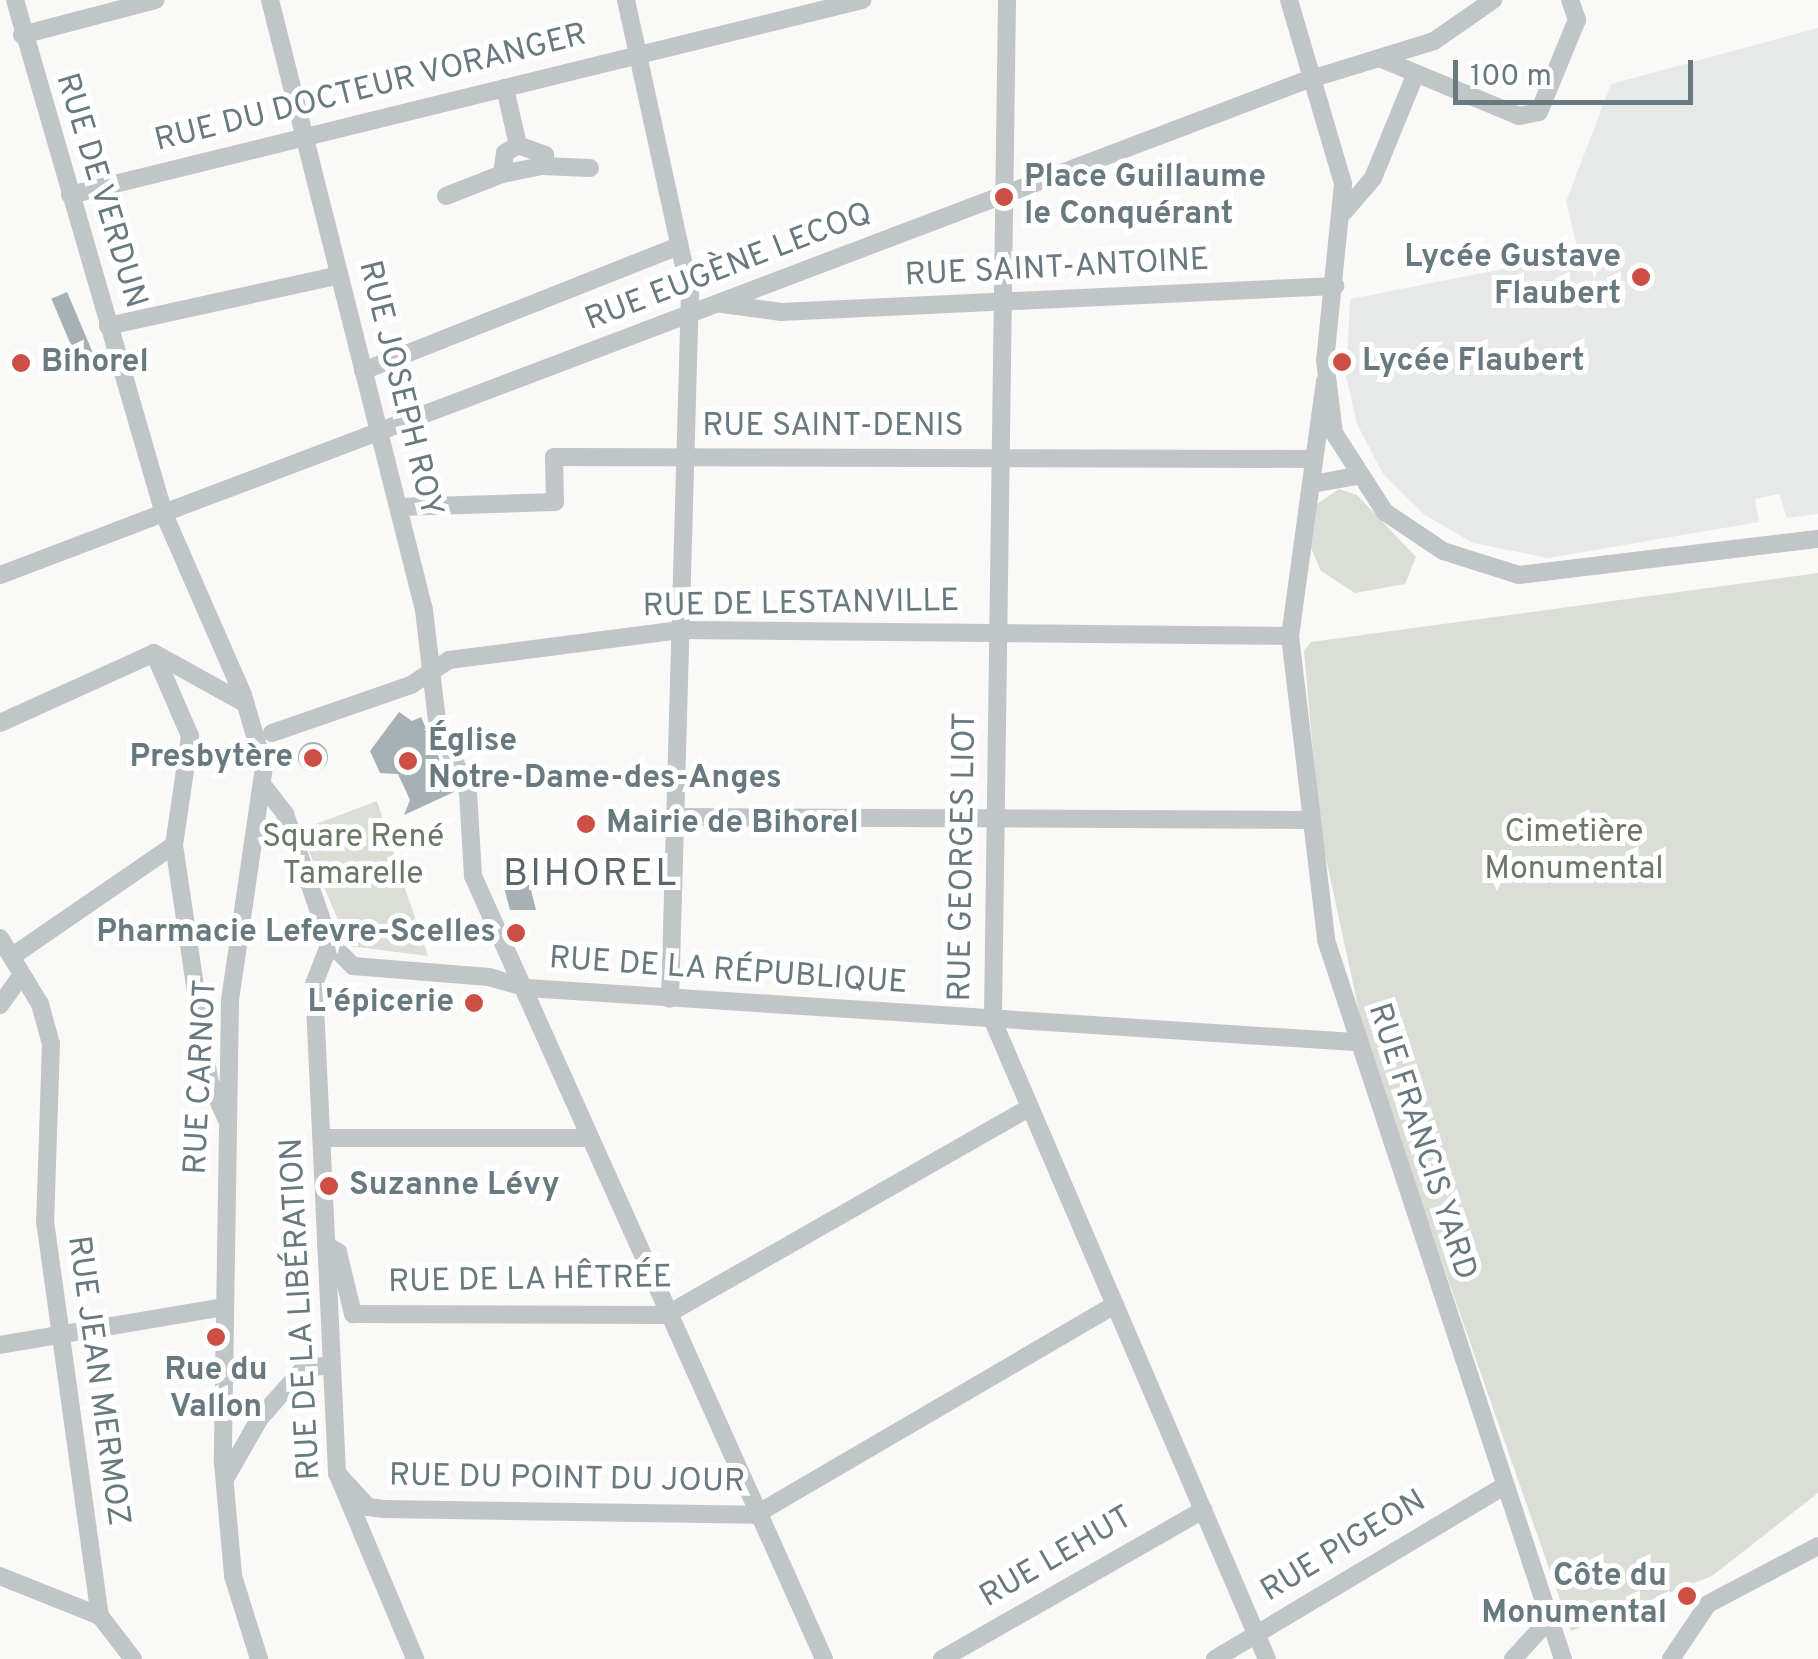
<!DOCTYPE html>
<html>
<head>
<meta charset="utf-8">
<style>
  body { margin:0 }
  #map { position:relative; width:1818px; height:1659px; overflow:hidden; background:#f9f9f8; font-family:Overpass,sans-serif }
  div>[style] { position:absolute }
  [style*='--x'] { left:calc(var(--x)*1px); top:calc(var(--y)*1px); width:calc(var(--w)*1px); rotate:calc(var(--a)*1deg) }
  .built>* { inset:0; background:#e7e9e8 }
  .green>* { inset:0; background:#dbded7 }
  .building>* { inset:0; background:#a7b0b4; transform-origin:0 0 }
  .round { border-radius:50% }
  .minor>* { height:18px; margin:-9px; padding:0 9px; transform-origin:9px; border-radius:9px; background:#c0c5c7 }
  .dots>* { width:28px; height:28px; translate:-50% -50%; box-sizing:border-box; border:5px solid #fff; border-radius:50% }
  span { translate:-50% -50%; white-space:nowrap; text-align:center; line-height:1.15; -webkit-text-stroke:10px #fff; paint-order:stroke }
  .street-label { font-size:32px; color:#68797f }
  .poi-label { font-size:32px; color:#68797f; font-weight:700 }
  .left { translate:0 -50%; text-align:left }
  .right { translate:-100% -50%; text-align:right }
  .park-label { font-size:32px; color:#6c7866 }
  .quarter-label { font-size:38px; color:#5a666b; letter-spacing:2.5px }
  .scale { position:absolute; left:1453px; top:60px; width:240px; height:45px; box-sizing:border-box; border:5px solid #68797f; border-top:0; padding-left:12px; font-size:30px; line-height:35px; white-space:nowrap; color:#68797f; -webkit-text-stroke:8px #fff; paint-order:stroke }
</style>
</head>
<body>
<div id="map">
  <div class="built">
    <i style="clip-path:polygon(1818px 28px,1818px 514px,1787px 518px,1779px 494px,1755px 499px,1759px 522px,1548px 558px,1473px 543px,1425px 515px,1383px 474px,1357px 424px,1346px 376px,1350px 299px,1579px 254px,1566px 202px,1611px 84px)"></i>
  </div>
  <div class="green">
    <i style="clip-path:polygon(1339px 489px,1357px 495px,1416px 557px,1405px 584px,1355px 593px,1321px 571px,1311px 548px,1317px 504px)"></i>
    <i style="clip-path:polygon(1818px 573px,1818px 1493px,1712px 1576px,1571px 1631px,1367px 1048px,1320px 831px,1304px 651px,1311px 642px)"></i>
    <i style="clip-path:polygon(377px 801px,406px 891px,428px 956px,349px 946px,300px 830px)"></i>
  </div>
  <div class="building">
    <i style="left:67px;top:292px;width:66px;height:17px;rotate:67deg"></i>
    <i style="clip-path:polygon(399px 712px,412px 721px,421px 717px,454px 792px,404px 815px,410px 800px,398px 774px,380px 773px,370px 751px)"></i>
    <i class="round" style="left:298px;top:742px;width:30px;height:30px"></i>
    <i style="clip-path:polygon(522px 879px,530px 886px,536px 910px,510px 910px,503px 884px)"></i>
  </div>
  <div class="minor">
    <i style="--x:15;--y:0;--w:535;--a:73.83"></i>
    <i style="--x:164;--y:514;--w:197;--a:66.4"></i>
    <i style="--x:243;--y:695;--w:75;--a:73.7"></i>
    <i style="--x:264;--y:767;--w:236;--a:98.3"></i>
    <i style="--x:230;--y:1001;--w:462;--a:90.9"></i>
    <i style="--x:223;--y:1463;--w:113;--a:84.9"></i>
    <i style="--x:233;--y:1576;--w:87;--a:72.6"></i>
    <i style="--x:270;--y:0;--w:629;--a:75.83"></i>
    <i style="--x:424;--y:610;--w:112;--a:83.3"></i>
    <i style="--x:437;--y:721;--w:77;--a:66.4"></i>
    <i style="--x:468;--y:792;--w:84;--a:86.6"></i>
    <i style="--x:473;--y:876;--w:858;--a:65.85"></i>
    <i style="--x:626;--y:0;--w:300;--a:77.7"></i>
    <i style="--x:690;--y:293;--w:706;--a:91.62"></i>
    <i style="--x:1007;--y:0;--w:1021;--a:90.79"></i>
    <i style="--x:993;--y:1021;--w:694;--a:66.76"></i>
    <i style="--x:1289;--y:0;--w:192;--a:73.6"></i>
    <i style="--x:1343;--y:184;--w:177;--a:95.8"></i>
    <i style="--x:1325;--y:360;--w:74;--a:83"></i>
    <i style="--x:1334;--y:433;--w:94;--a:57.2"></i>
    <i style="--x:1385;--y:512;--w:70;--a:33.9"></i>
    <i style="--x:1443;--y:551;--w:80;--a:17.5"></i>
    <i style="--x:1519;--y:575;--w:301;--a:-6.9"></i>
    <i style="--x:22;--y:35;--w:138;--a:-14.7"></i>
    <i style="--x:1384;--y:60;--w:146;--a:22.5"></i>
    <i style="--x:1519;--y:116;--w:20;--a:-11"></i>
    <i style="--x:1539;--y:112;--w:100;--a:-67.6"></i>
    <i style="--x:1577;--y:20;--w:21;--a:-109"></i>
    <i style="--x:505;--y:88;--w:58;--a:77.2"></i>
    <i style="--x:518;--y:145;--w:29;--a:20"></i>
    <i style="--x:545;--y:155;--w:11;--a:105"></i>
    <i style="--x:542;--y:166;--w:41;--a:168.7"></i>
    <i style="--x:502;--y:174;--w:21;--a:-82"></i>
    <i style="--x:505;--y:153;--w:15;--a:-32"></i>
    <i style="--x:542;--y:166;--w:48;--a:2.4"></i>
    <i style="--x:70;--y:195;--w:816;--a:-13.83"></i>
    <i style="--x:446;--y:196;--w:60;--a:-21.4"></i>
    <i style="--x:1344;--y:212;--w:45;--a:-49.5"></i>
    <i style="--x:1373;--y:178;--w:113;--a:-67.7"></i>
    <i style="--x:722;--y:304;--w:60;--a:7.7"></i>
    <i style="--x:781;--y:312;--w:555;--a:-2.69"></i>
    <i style="--x:108;--y:326;--w:237;--a:-12.4"></i>
    <i style="--x:363;--y:371;--w:340;--a:-21.6"></i>
    <i style="--x:1325;--y:381;--w:257;--a:97.8"></i>
    <i style="--x:1290;--y:636;--w:306;--a:83.2"></i>
    <i style="--x:1326;--y:940;--w:757;--a:71.76"></i>
    <i style="--x:1312;--y:484;--w:46;--a:-10.1"></i>
    <i style="--x:399;--y:507;--w:156;--a:-1.8"></i>
    <i style="--x:555;--y:502;--w:45;--a:-91.3"></i>
    <i style="--x:554;--y:457;--w:759;--a:0.15"></i>
    <i style="--x:0;--y:575;--w:1391;--a:-20.75"></i>
    <i style="--x:1301;--y:82;--w:139;--a:-17.1"></i>
    <i style="--x:1434;--y:41;--w:72;--a:-34.8"></i>
    <i style="--x:0;--y:723;--w:169;--a:-24.4"></i>
    <i style="--x:154;--y:653;--w:105;--a:29"></i>
    <i style="--x:272;--y:733;--w:147;--a:-19.1"></i>
    <i style="--x:411;--y:685;--w:45;--a:-33.3"></i>
    <i style="--x:449;--y:660;--w:233;--a:-7.4"></i>
    <i style="--x:680;--y:630;--w:610;--a:0.56"></i>
    <i style="--x:265;--y:788;--w:33;--a:52"></i>
    <i style="--x:285;--y:814;--w:137;--a:70.8"></i>
    <i style="--x:330;--y:943;--w:33;--a:45"></i>
    <i style="--x:353;--y:966;--w:136;--a:4.6"></i>
    <i style="--x:489;--y:977;--w:40;--a:16"></i>
    <i style="--x:527;--y:988;--w:829;--a:3.74"></i>
    <i style="--x:675;--y:817;--w:631;--a:0.27"></i>
    <i style="--x:174;--y:845;--w:238;--a:81.5"></i>
    <i style="--x:209;--y:1080;--w:42;--a:65.9"></i>
    <i style="--x:0;--y:938;--w:77;--a:58.8"></i>
    <i style="--x:40;--y:1004;--w:41;--a:74.6"></i>
    <i style="--x:51;--y:1044;--w:177;--a:91.9"></i>
    <i style="--x:45;--y:1221;--w:399;--a:82.1"></i>
    <i style="--x:330;--y:943;--w:44;--a:111.3"></i>
    <i style="--x:314;--y:984;--w:490;--a:87.3"></i>
    <i style="--x:337;--y:1473;--w:202;--a:67.2"></i>
    <i style="--x:14;--y:955;--w:194;--a:-34.5"></i>
    <i style="--x:174;--y:845;--w:110;--a:-81.6"></i>
    <i style="--x:190;--y:736;--w:90;--a:-113.4"></i>
    <i style="--x:0;--y:1005;--w:37;--a:-54"></i>
    <i style="--x:322;--y:1138;--w:262;--a:0"></i>
    <i style="--x:326;--y:1245;--w:14;--a:30"></i>
    <i style="--x:338;--y:1252;--w:64;--a:76.4"></i>
    <i style="--x:353;--y:1314;--w:313;--a:0.2"></i>
    <i style="--x:666;--y:1315;--w:419;--a:-29.7"></i>
    <i style="--x:0;--y:1345;--w:228;--a:-9.6"></i>
    <i style="--x:337;--y:1473;--w:46;--a:47.6"></i>
    <i style="--x:368;--y:1507;--w:16;--a:7"></i>
    <i style="--x:384;--y:1509;--w:371;--a:0.9"></i>
    <i style="--x:755;--y:1515;--w:417;--a:-30.3"></i>
    <i style="--x:225;--y:1479;--w:70;--a:-60.2"></i>
    <i style="--x:260;--y:1418;--w:67;--a:-48.7"></i>
    <i style="--x:304;--y:1368;--w:27;--a:-6"></i>
    <i style="--x:0;--y:1576;--w:108;--a:21.8"></i>
    <i style="--x:100;--y:1616;--w:54;--a:52.5"></i>
    <i style="--x:942;--y:1659;--w:301;--a:-29.7"></i>
    <i style="--x:1215;--y:1659;--w:337;--a:-30.9"></i>
    <i style="--x:1513;--y:1659;--w:52;--a:-47.4"></i>
    <i style="--x:1671;--y:1659;--w:66;--a:-56.1"></i>
    <i style="--x:1708;--y:1604;--w:124;--a:-27.8"></i>
  </div>
  <div class="dots">
    <i style="left:1004px;top:197px;background:#cd4e44"></i>
    <i style="left:1641px;top:277px;background:#cd4e44"></i>
    <i style="left:1342px;top:362px;background:#cd4e44"></i>
    <i style="left:21px;top:363px;background:#cd4e44"></i>
    <i style="left:313px;top:758px;background:#cd4e44"></i>
    <i style="left:408px;top:761px;background:#cd4e44"></i>
    <i style="left:586px;top:824px;background:#cd4e44"></i>
    <i style="left:516px;top:933px;background:#cd4e44"></i>
    <i style="left:474px;top:1003px;background:#cd4e44"></i>
    <i style="left:329px;top:1186px;background:#cd4e44"></i>
    <i style="left:216px;top:1337px;background:#cd4e44"></i>
    <i style="left:1687px;top:1596px;background:#cd4e44"></i>
  </div>
  <div class="street-label">
    <span style="left:371px;top:89px;rotate:-14deg">RUE DU DOCTEUR VORANGER</span>
    <span style="left:100px;top:191px;rotate:73deg">RUE DE VERDUN</span>
    <span style="left:729px;top:268px;rotate:-21deg">RUE EUGÈNE LECOQ</span>
    <span style="left:1057px;top:269px;rotate:-3deg">RUE SAINT-ANTOINE</span>
    <span style="left:399px;top:389px;rotate:76deg">RUE JOSEPH ROY</span>
    <span style="left:833px;top:427px">RUE SAINT-DENIS</span>
    <span style="left:801px;top:605px;rotate:-1deg">RUE DE LESTANVILLE</span>
    <span style="left:964px;top:857px;rotate:-89deg">RUE GEORGES LIOT</span>
    <span style="left:728px;top:972px;rotate:4deg">RUE DE LA RÉPUBLIQUE</span>
    <span style="left:202px;top:1077px;rotate:-87deg">RUE CARNOT</span>
    <span style="left:1421px;top:1142px;rotate:72deg">RUE FRANCIS YARD</span>
    <span style="left:530px;top:1281px;rotate:-1deg">RUE DE LA HÊTRÉE</span>
    <span style="left:302px;top:1309px;rotate:-93deg">RUE DE LA LIBÉRATION</span>
    <span style="left:97px;top:1381px;rotate:82deg">RUE JEAN MERMOZ</span>
    <span style="left:567px;top:1480px;rotate:1deg">RUE DU POINT DU JOUR</span>
    <span style="left:1344px;top:1547px;rotate:-31deg">RUE PIGEON</span>
    <span style="left:1057px;top:1558px;rotate:-30deg">RUE LEHUT</span>
  </div>
  <div class="poi-label">
    <span class="left" style="left:1024px;top:197px">Place Guillaume<br>le Conquérant</span>
    <span class="right" style="left:1621px;top:277px">Lycée Gustave<br>Flaubert</span>
    <span class="left" style="left:1362px;top:362px">Lycée Flaubert</span>
    <span class="left" style="left:41px;top:363px">Bihorel</span>
    <span class="left" style="left:428px;top:761px">Église<br>Notre-Dame-des-Anges</span>
    <span class="right" style="left:293px;top:758px">Presbytère</span>
    <span class="left" style="left:606px;top:824px">Mairie de Bihorel</span>
    <span class="right" style="left:496px;top:933px">Pharmacie Lefevre-Scelles</span>
    <span class="right" style="left:454px;top:1003px">L'épicerie</span>
    <span class="left" style="left:349px;top:1186px">Suzanne Lévy</span>
    <span style="left:216px;top:1390px">Rue du<br>Vallon</span>
    <span class="right" style="left:1667px;top:1596px">Côte du<br>Monumental</span>
  </div>
  <div class="park-label">
    <span style="left:1574px;top:852px">Cimetière<br>Monumental</span>
    <span style="left:353px;top:857px">Square René<br>Tamarelle</span>
  </div>
  <div class="quarter-label">
    <span style="left:591px;top:876px">BIHOREL</span>
  </div>
  <div class="scale">100 m</div>
</div>
</body>
</html>
